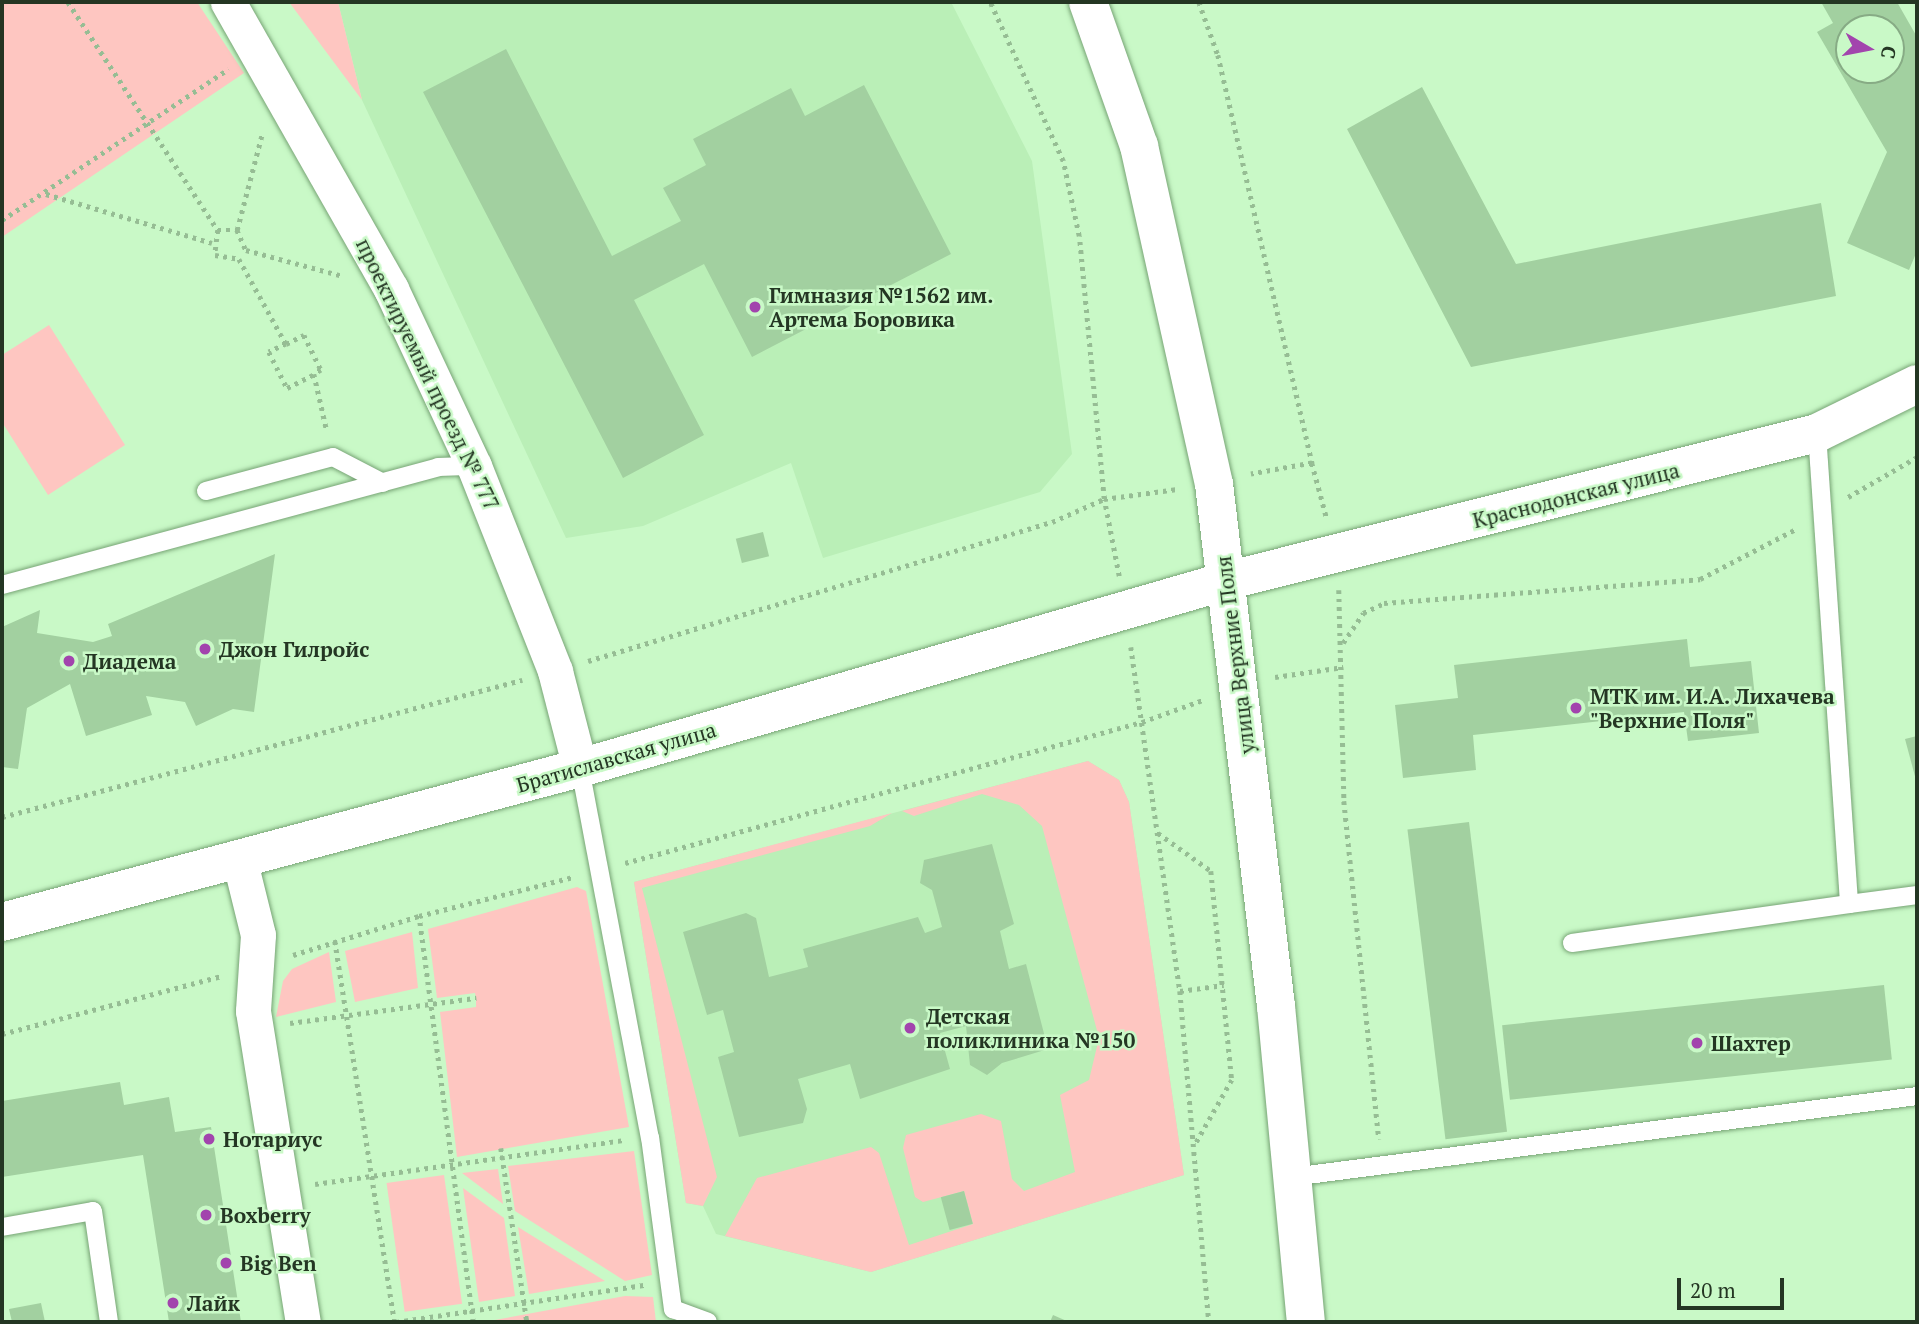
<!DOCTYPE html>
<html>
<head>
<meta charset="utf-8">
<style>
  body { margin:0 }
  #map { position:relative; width:1919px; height:1324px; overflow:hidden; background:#c9f9c7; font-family:"PT Serif",serif }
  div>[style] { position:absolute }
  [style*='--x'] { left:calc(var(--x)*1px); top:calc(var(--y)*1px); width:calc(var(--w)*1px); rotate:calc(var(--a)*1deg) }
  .built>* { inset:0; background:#baefb7 }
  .green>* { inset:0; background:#fec6c1; transform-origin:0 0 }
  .building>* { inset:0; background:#a2d0a0; transform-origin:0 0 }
  .path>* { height:4.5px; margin-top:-2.25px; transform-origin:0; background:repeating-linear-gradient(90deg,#96bd94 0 3.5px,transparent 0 8.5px) }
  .roads { filter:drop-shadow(0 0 2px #77a475) drop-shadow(0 0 2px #77a475) }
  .service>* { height:18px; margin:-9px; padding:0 9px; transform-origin:9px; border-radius:9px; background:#fff }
  .minor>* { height:35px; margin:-17.5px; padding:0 17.5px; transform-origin:17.5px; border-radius:17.5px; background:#fff }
  .secondary>* { height:38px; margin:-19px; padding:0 19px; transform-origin:19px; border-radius:19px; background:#fff }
  .dots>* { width:19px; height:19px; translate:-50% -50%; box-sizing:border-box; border:4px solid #c9f9c7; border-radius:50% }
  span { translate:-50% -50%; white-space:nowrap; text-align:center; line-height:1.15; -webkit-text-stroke:5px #c9f9c7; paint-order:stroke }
  .poi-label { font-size:21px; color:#243623; font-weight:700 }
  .left { translate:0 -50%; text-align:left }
  .street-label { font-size:21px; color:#243623 }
  .frame { position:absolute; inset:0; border:4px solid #243623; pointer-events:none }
  .north { position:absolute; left:1835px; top:14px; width:70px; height:70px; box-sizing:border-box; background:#c9f9c7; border:2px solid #87ab85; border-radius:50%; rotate:100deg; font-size:19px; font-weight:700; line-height:28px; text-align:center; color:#243623 }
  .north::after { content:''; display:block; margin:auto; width:24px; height:32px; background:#a244ad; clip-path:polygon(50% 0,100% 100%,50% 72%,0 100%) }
  .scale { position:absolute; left:1677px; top:1278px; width:107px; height:32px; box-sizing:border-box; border:4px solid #243623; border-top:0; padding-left:9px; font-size:21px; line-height:24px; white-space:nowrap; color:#243623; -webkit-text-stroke:5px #c9f9c7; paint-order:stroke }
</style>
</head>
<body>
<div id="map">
  <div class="built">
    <i style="clip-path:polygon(338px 2px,951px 2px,1032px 161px,1072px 454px,1040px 492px,823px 558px,791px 463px,643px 526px,566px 538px,362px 100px)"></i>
    <i style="clip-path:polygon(1088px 761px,1119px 780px,1129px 802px,1184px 1175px,871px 1272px,716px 1234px,703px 1206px,686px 1203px,634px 882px)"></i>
  </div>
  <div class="green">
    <i style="clip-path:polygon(2px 2px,197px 2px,244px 73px,2px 237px)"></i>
    <i style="clip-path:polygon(289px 2px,338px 2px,362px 100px)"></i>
    <i style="clip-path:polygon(49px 325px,125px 445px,48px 495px,2px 422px,2px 355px)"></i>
    <i style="clip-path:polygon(1088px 761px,1119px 780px,1129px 802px,1184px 1175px,871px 1272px,725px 1236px,757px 1178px,871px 1147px,879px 1153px,909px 1245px,973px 1224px,964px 1191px,923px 1202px,915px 1197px,903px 1148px,906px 1135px,981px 1114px,1001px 1121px,1012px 1179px,1024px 1191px,1075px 1172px,1060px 1095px,1089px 1080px,1099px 1038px,1042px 826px,1019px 805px,982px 794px,914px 816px,902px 811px)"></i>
    <i style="clip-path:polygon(892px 813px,870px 826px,642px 888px,717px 1177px,703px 1206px,686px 1203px,634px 882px)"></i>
    <i style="clip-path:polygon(577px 887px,586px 891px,629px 1127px,457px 1157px,440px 1012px,476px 1007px,476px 998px,475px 993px,437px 998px,428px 929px)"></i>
    <i style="clip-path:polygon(412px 932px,418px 988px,355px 1002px,345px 951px)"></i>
    <i style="clip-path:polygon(329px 952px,336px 1002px,276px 1017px,283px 981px,292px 969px)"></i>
    <i style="clip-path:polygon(634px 1151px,652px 1275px,625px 1281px,515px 1211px,508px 1166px)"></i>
    <i style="clip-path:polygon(498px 1169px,503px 1204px,462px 1173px)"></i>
    <i style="left:444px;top:1175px;width:130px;height:58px;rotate:82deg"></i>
    <i style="clip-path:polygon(463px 1188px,504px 1218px,515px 1296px,479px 1302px)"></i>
    <i style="clip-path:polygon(518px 1227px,605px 1281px,529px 1294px)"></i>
    <i style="clip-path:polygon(625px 1296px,653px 1297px,656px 1322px,484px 1322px)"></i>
  </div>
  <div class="building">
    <i style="clip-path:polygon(evenodd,1821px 2px,1897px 2px,1917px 37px,1917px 251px,1909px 270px,1847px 243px,1887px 152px,1817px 32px,1833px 23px,1821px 2px,1849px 28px,1891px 28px,1891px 70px,1849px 70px,1849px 28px)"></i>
    <i style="clip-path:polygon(506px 49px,612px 256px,681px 221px,663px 188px,706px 165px,693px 139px,791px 88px,805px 116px,864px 85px,951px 254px,752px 357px,704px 264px,634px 300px,704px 435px,623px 478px,423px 92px)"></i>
    <i style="clip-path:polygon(1422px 87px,1516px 264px,1821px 203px,1836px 296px,1471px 367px,1347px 129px)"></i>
    <i style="left:763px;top:532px;width:25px;height:28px;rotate:76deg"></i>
    <i style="clip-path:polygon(275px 554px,254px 712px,233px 709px,196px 726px,185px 702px,146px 696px,152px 715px,86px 736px,70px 684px,27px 708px,18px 769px,2px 767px,2px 627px,40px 610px,37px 633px,93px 642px,112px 636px,108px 624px)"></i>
    <i style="clip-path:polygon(1687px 639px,1690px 667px,1751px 661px,1759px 733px,1688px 741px,1684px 712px,1473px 735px,1476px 770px,1403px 778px,1395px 705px,1458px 698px,1454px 665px)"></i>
    <i style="clip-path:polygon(1917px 736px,1917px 780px,1916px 780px,1905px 739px)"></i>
    <i style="left:1469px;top:822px;width:312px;height:62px;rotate:83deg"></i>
    <i style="clip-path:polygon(992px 844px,1014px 924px,1000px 931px,1009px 969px,1026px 964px,1048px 1049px,1002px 1063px,987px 1075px,970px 1065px,966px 1026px,940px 1033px,950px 1069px,860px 1099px,850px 1064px,798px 1079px,807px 1109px,803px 1123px,739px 1137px,718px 1057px,734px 1052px,723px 1010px,707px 1015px,683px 932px,746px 913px,756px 918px,769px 977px,808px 967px,803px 949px,918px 917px,925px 933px,942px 927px,932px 890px,920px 883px,924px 860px)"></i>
    <i style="left:1884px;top:985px;width:75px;height:384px;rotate:84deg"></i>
    <i style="clip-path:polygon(120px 1082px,124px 1105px,169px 1097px,175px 1132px,211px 1127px,241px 1322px,169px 1322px,143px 1155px,2px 1177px,2px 1101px)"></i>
    <i style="left:964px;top:1191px;width:34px;height:24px;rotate:75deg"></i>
    <i style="clip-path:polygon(41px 1303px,45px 1322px,12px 1322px,9px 1309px)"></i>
    <i style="clip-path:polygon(1053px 1315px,1069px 1322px,1050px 1322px)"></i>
  </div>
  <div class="path">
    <i style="--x:68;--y:2;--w:273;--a:56.7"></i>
    <i style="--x:218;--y:230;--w:25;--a:97"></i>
    <i style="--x:215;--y:255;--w:24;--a:9"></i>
    <i style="--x:239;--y:259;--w:97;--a:61.1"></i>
    <i style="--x:286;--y:344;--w:20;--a:-27"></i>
    <i style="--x:304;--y:335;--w:39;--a:64"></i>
    <i style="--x:321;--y:370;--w:8;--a:150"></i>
    <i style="--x:314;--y:374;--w:58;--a:77.2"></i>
    <i style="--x:1199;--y:2;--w:56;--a:70.3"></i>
    <i style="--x:1218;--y:55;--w:419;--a:77"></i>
    <i style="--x:1312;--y:463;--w:62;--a:169.8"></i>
    <i style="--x:46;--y:194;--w:173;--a:16.4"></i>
    <i style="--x:2;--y:220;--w:272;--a:-33.7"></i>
    <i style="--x:218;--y:230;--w:19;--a:0"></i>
    <i style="--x:237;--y:230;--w:22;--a:66"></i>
    <i style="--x:246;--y:250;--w:100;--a:15"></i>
    <i style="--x:237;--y:230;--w:99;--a:-75.4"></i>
    <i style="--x:286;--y:344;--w:19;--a:155"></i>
    <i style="--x:269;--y:352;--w:40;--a:63.4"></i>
    <i style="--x:287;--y:388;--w:30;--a:-27"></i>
    <i style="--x:1312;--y:463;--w:58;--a:75"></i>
    <i style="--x:1848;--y:497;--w:80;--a:-30.1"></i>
    <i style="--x:1119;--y:576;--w:78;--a:-101"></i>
    <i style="--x:1104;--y:499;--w:74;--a:-7.8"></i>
    <i style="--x:1339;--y:590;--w:211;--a:88.6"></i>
    <i style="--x:1344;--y:801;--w:340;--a:84.1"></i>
    <i style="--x:1343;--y:643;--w:36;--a:-56"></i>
    <i style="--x:1363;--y:613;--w:23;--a:-25"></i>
    <i style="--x:1384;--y:603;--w:317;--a:-4.3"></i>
    <i style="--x:1700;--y:579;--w:108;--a:-27.5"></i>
    <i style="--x:1131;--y:647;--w:347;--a:81.9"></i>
    <i style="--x:1180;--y:991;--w:332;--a:85"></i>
    <i style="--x:588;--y:661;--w:484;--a:-16.7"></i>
    <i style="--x:1052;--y:522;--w:57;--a:-23.9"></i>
    <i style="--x:1104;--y:499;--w:264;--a:-95.4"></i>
    <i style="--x:1079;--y:236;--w:77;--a:-102"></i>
    <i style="--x:1063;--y:161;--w:175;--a:-114.7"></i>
    <i style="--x:1275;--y:677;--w:69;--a:-8.4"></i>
    <i style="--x:2;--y:817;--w:538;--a:-14.76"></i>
    <i style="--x:1158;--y:833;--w:65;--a:35.6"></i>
    <i style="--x:1211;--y:871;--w:210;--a:84.3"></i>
    <i style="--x:1232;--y:1080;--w:73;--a:119.7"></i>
    <i style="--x:625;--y:863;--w:536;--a:-15.26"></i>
    <i style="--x:1142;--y:722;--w:65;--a:-19.8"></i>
    <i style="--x:335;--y:941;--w:386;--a:81.1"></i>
    <i style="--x:293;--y:955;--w:132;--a:-17.2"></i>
    <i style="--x:1180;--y:991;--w:44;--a:-7.8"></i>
    <i style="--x:290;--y:1023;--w:188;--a:-7.7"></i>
    <i style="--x:2;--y:1034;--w:227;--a:-14.8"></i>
    <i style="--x:501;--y:1148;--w:176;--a:81.5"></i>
    <i style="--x:315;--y:1184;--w:313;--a:-8.1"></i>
    <i style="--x:396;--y:1322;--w:252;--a:-8.5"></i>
    <i style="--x:473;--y:1322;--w:410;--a:-97.6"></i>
    <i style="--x:419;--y:916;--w:159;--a:-14.2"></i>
  </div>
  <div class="roads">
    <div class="service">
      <i style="--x:1817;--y:433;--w:472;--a:86.1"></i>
      <i style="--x:1849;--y:904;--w:69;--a:-7.5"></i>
      <i style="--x:206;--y:491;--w:131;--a:-15"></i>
      <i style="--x:333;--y:457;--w:56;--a:27.5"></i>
      <i style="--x:2;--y:585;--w:452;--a:-15.1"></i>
      <i style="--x:438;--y:467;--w:36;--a:-2"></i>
      <i style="--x:580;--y:768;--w:376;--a:79.3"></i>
      <i style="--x:650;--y:1137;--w:174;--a:82.4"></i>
      <i style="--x:673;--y:1309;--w:37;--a:20"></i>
      <i style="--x:1572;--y:943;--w:280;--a:-8"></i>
      <i style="--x:1292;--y:1177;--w:630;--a:-7.38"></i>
      <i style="--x:2;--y:1227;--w:92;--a:-10"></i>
      <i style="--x:93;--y:1211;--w:112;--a:81.8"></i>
    </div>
    <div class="minor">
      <i style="--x:228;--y:2;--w:330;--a:60.4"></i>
      <i style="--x:391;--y:289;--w:195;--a:64.9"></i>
      <i style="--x:474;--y:466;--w:220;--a:68.4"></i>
      <i style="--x:555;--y:671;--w:100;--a:75.5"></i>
      <i style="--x:239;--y:858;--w:79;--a:76.1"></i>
      <i style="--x:258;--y:935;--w:76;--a:93.8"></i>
      <i style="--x:253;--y:1011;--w:315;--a:80.9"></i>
    </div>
    <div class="secondary">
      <i style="--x:1088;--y:2;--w:153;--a:70.5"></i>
      <i style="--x:1139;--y:146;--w:346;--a:77.5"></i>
      <i style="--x:1214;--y:484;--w:526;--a:83.23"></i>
      <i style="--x:1276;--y:1006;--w:317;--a:84.6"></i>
      <i style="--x:2;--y:922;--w:598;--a:-14.92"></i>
      <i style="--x:580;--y:768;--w:673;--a:-16.14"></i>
      <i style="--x:1226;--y:581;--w:609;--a:-14.06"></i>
      <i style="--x:1817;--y:433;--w:111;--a:-26.1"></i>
    </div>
  </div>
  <div class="dots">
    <i style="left:755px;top:307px;background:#a244ad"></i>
    <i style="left:205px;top:649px;background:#a244ad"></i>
    <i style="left:69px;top:661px;background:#a244ad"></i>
    <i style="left:1576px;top:708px;background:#a244ad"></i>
    <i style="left:910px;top:1028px;background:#a244ad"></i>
    <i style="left:1697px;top:1043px;background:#a244ad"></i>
    <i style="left:209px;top:1139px;background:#a244ad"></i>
    <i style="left:206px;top:1215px;background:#a244ad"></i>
    <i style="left:226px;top:1263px;background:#a244ad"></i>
    <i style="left:173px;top:1303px;background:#a244ad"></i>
  </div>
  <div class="poi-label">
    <span class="left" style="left:769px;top:307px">Гимназия №1562 им.<br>Артема Боровика</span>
    <span class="left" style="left:219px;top:649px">Джон Гилройс</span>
    <span class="left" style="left:83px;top:661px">Диадема</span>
    <span class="left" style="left:1590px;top:708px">МТК им. И.А. Лихачева<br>"Верхние Поля"</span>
    <span class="left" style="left:926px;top:1028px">Детская<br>поликлиника №150</span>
    <span class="left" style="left:1711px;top:1043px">Шахтер</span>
    <span class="left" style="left:223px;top:1139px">Нотариус</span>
    <span class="left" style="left:220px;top:1215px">Boxberry</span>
    <span class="left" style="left:240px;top:1263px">Big Ben</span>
    <span class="left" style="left:187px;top:1303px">Лайк</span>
  </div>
  <div class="street-label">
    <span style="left:428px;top:374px;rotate:64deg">проектируемый проезд № 777</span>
    <span style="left:1576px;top:495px;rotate:-14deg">Краснодонская улица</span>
    <span style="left:1235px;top:655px;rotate:-97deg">улица Верхние Поля</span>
    <span style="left:616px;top:757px;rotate:-16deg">Братиславская улица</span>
  </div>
  <div class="frame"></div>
  <div class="north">С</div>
  <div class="scale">20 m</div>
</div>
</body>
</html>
